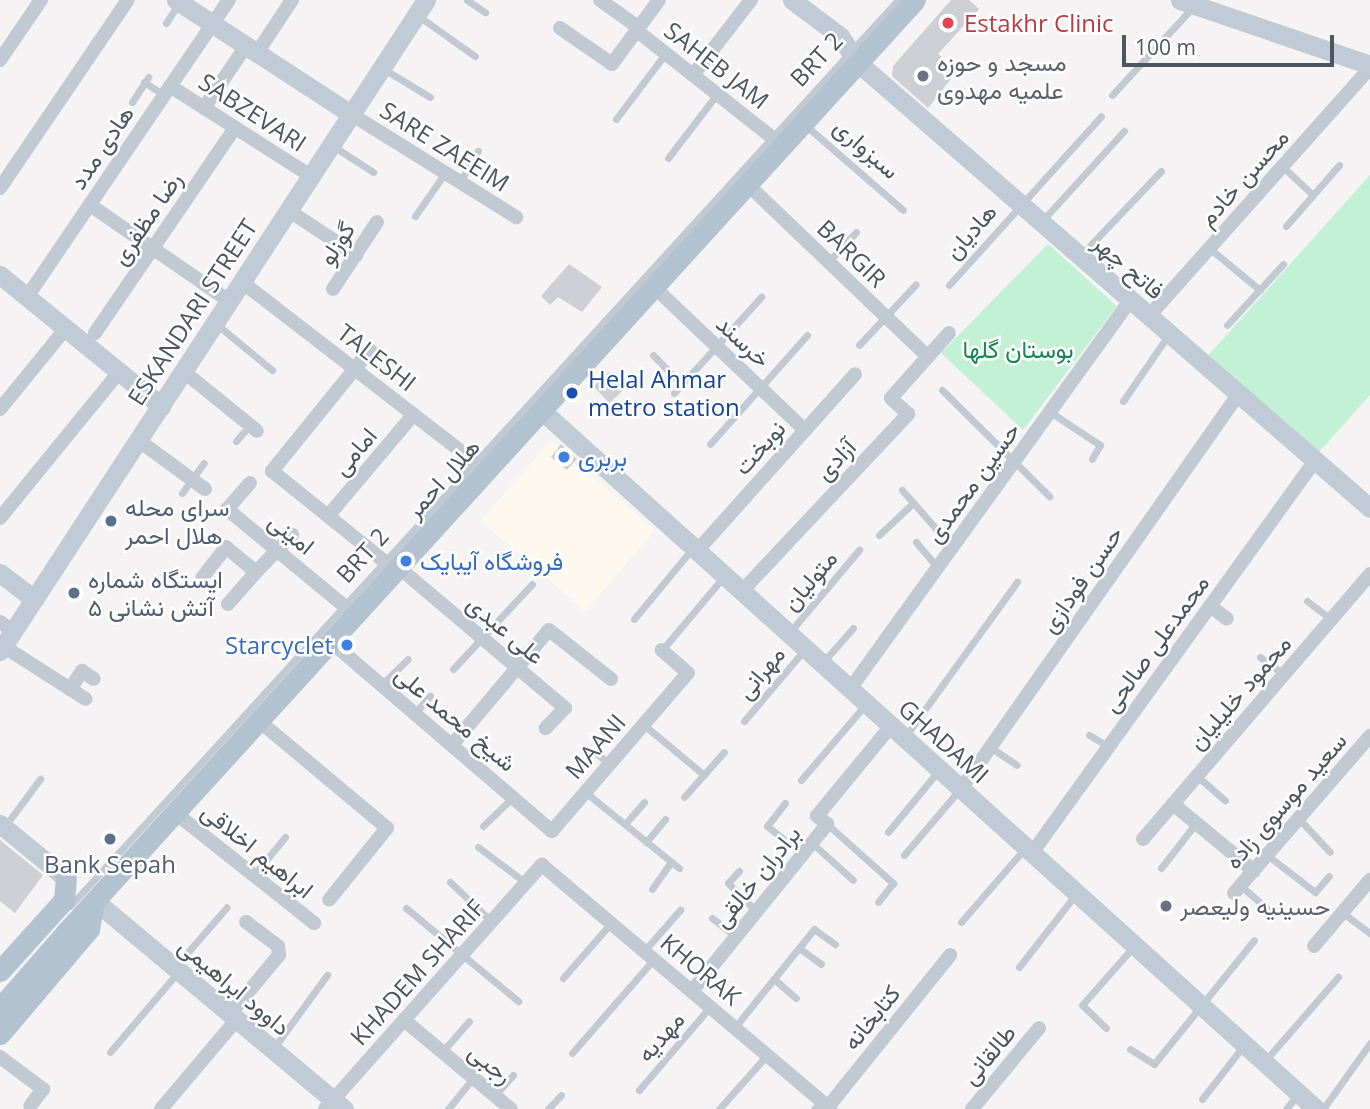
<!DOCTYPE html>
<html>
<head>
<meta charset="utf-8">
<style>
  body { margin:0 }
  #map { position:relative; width:1370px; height:1109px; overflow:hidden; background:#f5f3f3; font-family:"Open Sans",Vazirmatn,sans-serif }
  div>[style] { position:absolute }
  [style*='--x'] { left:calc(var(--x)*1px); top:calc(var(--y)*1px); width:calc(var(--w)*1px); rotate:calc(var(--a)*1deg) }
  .commercial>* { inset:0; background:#fdf9ef; transform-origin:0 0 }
  .green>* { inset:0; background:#c3f1d5 }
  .building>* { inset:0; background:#cdcfd5; transform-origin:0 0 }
  .lane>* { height:7px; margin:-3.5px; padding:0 3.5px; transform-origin:3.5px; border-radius:3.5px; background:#c1cad2 }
  .street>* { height:14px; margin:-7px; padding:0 7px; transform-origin:7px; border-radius:7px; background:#c1cad2 }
  .secondary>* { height:19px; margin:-9.5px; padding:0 9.5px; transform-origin:9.5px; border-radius:9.5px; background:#c1cbd6 }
  .primary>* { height:21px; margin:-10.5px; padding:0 10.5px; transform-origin:10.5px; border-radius:10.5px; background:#b3c2d1 }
  .primary-bridge>* { height:21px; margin:-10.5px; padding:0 10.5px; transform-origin:10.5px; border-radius:10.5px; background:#b3c2d1 }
  .dots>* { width:19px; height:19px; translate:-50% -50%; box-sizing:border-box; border:4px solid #fff; border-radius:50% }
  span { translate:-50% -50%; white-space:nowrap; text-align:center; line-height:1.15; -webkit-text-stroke:5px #fff; paint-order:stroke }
  .health-label { font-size:24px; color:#be3a42 }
  .left { translate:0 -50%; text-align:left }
  .street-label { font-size:24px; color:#4a5661 }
  .worship-label { font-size:24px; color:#5b616d }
  .park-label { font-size:24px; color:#17864f }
  .transit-label { font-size:24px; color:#164399 }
  .shop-label { font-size:24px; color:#366cbe }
  .right { translate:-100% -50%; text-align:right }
  .service-label { font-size:24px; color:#4e5e75 }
  .scale { position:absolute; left:1122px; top:35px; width:212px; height:32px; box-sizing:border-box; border:4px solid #4a5661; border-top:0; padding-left:9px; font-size:21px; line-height:24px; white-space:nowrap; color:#4a5661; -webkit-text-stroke:5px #fff; paint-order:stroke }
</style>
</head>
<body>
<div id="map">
  <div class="commercial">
    <i style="left:551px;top:440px;width:138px;height:107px;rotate:41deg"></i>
  </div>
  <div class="green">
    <i style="clip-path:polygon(1370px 175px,1370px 395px,1318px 453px,1204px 360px)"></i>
    <i style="clip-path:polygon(1048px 244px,1117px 306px,1023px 430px,941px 353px)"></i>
  </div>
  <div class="building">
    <i style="clip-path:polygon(951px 0,969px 0,979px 9px,938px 54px,957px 71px,928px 108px,892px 76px,893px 66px)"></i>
    <i style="clip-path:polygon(569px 264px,602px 287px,582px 312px,558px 297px,550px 305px,541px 296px)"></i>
    <i style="left:609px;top:372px;width:23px;height:21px;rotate:47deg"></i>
    <i style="clip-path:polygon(561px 444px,577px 459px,567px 470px,551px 457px)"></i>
    <i style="clip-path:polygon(0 840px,43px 875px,15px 913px,0 901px)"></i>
  </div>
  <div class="lane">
    <i style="--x:467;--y:0;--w:22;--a:34"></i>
    <i style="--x:417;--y:15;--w:71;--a:35.3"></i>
    <i style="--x:166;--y:23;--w:24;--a:-57"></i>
    <i style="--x:382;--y:68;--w:56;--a:31.1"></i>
    <i style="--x:144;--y:82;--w:24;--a:33"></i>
    <i style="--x:1112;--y:95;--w:118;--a:-47.4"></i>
    <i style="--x:132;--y:102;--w:30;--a:-57"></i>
    <i style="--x:616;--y:119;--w:81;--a:-53"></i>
    <i style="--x:804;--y:124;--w:131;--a:41"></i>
    <i style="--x:333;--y:146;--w:48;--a:33"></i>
    <i style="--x:668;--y:158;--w:81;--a:-52.6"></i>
    <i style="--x:1283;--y:167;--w:41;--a:43"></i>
    <i style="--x:460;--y:182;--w:36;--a:-60"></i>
    <i style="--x:415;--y:216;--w:52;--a:-55.1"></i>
    <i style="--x:1042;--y:221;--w:122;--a:-47.7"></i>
    <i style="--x:1286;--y:226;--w:81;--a:-49"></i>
    <i style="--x:1209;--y:248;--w:66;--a:39.5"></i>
    <i style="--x:1081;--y:255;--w:116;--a:-46.4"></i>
    <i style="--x:828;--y:262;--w:41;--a:-47"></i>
    <i style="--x:949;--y:285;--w:227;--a:-48"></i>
    <i style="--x:215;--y:323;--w:74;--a:39.5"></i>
    <i style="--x:1227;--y:325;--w:83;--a:-47.4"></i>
    <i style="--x:859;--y:345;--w:83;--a:-46.9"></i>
    <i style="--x:653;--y:355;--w:42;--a:46"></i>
    <i style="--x:942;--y:390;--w:151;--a:44.7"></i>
    <i style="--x:674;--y:393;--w:130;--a:-47.8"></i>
    <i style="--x:1123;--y:401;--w:81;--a:-55.5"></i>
    <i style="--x:1050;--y:412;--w:60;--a:33.4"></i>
    <i style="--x:1100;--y:445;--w:16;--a:120"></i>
    <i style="--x:236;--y:441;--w:21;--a:-49"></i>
    <i style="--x:710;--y:444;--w:146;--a:-48.3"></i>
    <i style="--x:902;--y:490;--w:76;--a:48.7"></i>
    <i style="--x:182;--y:493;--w:37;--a:-54"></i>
    <i style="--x:879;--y:535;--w:47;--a:-43.3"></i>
    <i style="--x:916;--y:542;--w:34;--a:50"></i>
    <i style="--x:1307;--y:601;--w:30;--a:37"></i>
    <i style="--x:634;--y:619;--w:91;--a:-50.4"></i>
    <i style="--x:789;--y:633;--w:109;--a:-49.9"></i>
    <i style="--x:662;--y:650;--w:97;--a:-50"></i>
    <i style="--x:1260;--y:657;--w:29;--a:36"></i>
    <i style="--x:824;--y:661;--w:44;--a:-48.7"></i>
    <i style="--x:453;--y:669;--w:116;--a:-47.1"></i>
    <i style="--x:381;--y:685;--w:37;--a:-44"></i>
    <i style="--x:415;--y:713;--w:23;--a:-49"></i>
    <i style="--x:744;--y:721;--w:94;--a:-49.7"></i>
    <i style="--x:644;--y:725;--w:78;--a:39.8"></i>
    <i style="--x:1089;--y:735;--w:22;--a:30"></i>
    <i style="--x:904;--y:738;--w:193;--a:-54.1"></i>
    <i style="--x:990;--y:747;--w:32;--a:34"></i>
    <i style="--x:594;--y:751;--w:20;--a:41"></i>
    <i style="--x:1197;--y:776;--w:37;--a:41"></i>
    <i style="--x:801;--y:780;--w:100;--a:-49.5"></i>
    <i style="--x:585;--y:792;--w:121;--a:39"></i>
    <i style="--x:684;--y:797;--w:60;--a:-48.4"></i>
    <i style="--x:785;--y:803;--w:29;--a:128"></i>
    <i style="--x:767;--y:826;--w:45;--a:38.7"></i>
    <i style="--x:1299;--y:819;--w:45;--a:46.8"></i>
    <i style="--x:625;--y:824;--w:29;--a:-49"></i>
    <i style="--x:827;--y:824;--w:89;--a:41.8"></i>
    <i style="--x:893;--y:883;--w:24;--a:128"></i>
    <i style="--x:5;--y:826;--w:59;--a:-53.3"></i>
    <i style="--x:483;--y:826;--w:40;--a:-44"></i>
    <i style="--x:888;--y:832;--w:80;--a:-50.6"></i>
    <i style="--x:646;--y:842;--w:30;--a:-50"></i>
    <i style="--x:812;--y:843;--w:55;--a:42.1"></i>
    <i style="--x:478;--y:847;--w:60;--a:36.9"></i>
    <i style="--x:904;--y:855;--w:87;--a:-49.7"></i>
    <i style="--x:1267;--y:855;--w:61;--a:37.6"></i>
    <i style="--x:1315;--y:892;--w:21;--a:-49"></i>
    <i style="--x:1161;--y:868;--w:57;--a:-52.1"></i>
    <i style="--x:739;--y:871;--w:16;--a:133"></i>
    <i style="--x:728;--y:883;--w:40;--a:45"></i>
    <i style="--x:254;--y:875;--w:49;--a:-50.8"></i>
    <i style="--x:450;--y:882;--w:57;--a:43.6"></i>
    <i style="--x:1241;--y:886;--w:38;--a:41"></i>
    <i style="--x:652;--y:889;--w:33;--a:-55"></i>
    <i style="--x:70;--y:906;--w:1227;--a:-47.58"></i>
    <i style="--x:406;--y:908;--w:146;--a:39.7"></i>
    <i style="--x:1343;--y:913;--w:34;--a:37"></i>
    <i style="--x:712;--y:918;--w:29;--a:38"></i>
    <i style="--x:961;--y:922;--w:98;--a:-49.1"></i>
    <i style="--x:799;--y:948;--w:27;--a:36"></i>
    <i style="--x:644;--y:951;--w:55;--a:-48.7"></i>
    <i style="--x:175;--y:967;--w:79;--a:-49.1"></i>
    <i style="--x:1019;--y:967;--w:93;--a:-52"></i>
    <i style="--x:563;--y:978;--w:73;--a:-48.9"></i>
    <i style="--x:774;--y:979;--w:29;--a:41"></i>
    <i style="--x:735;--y:1027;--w:126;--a:-51.1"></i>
    <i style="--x:814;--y:929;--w:26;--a:36"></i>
    <i style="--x:1106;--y:1028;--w:33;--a:-136"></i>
    <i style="--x:1082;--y:1005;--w:79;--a:-48.6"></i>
    <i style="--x:273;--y:1049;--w:92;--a:-53.9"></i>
    <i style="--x:1130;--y:1049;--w:28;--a:32"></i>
    <i style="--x:1154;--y:1064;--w:159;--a:-51.1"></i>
    <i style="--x:110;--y:1052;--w:105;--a:-49.6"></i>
    <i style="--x:442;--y:1052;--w:41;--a:-48.9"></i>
    <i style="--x:572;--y:1053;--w:125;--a:-48.9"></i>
    <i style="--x:1264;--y:1062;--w:113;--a:-49"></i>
    <i style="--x:639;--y:1090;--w:109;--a:-49.5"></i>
    <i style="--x:495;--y:1095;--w:27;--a:-48"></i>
    <i style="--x:1202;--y:1099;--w:68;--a:-52.1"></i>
    <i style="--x:448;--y:1109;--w:40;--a:-51"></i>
    <i style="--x:548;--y:1109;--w:19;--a:-47"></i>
    <i style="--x:719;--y:1109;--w:72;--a:-48.4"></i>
    <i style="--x:814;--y:1109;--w:11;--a:-49"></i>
    <i style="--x:1286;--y:1109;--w:19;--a:-51"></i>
    <i style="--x:1323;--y:1109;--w:81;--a:-54.5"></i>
  </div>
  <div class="street">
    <i style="--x:600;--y:0;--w:47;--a:35.4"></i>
    <i style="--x:560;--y:28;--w:63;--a:34.7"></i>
    <i style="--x:612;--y:64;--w:79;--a:-53.7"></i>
    <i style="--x:636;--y:30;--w:171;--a:38.3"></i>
    <i style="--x:257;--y:53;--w:64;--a:-56.6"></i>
    <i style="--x:0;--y:60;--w:73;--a:-55.7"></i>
    <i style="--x:693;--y:75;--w:95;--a:-52.3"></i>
    <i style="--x:170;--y:86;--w:167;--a:32.6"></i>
    <i style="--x:204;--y:108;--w:75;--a:-55.9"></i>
    <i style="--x:351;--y:114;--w:195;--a:32"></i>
    <i style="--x:745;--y:182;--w:253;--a:43.7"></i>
    <i style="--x:0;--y:188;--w:227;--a:-55.8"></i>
    <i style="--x:90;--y:205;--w:169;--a:34.6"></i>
    <i style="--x:288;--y:210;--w:82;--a:33.5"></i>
    <i style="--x:242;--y:282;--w:307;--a:37.7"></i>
    <i style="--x:652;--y:285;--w:211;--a:43.5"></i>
    <i style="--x:333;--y:289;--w:80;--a:-56.7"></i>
    <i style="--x:27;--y:297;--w:359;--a:-55.8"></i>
    <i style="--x:1149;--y:316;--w:332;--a:-48.3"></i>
    <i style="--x:95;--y:333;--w:248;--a:-55.7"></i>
    <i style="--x:370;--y:350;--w:156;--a:129"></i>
    <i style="--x:272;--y:471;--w:156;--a:38.8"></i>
    <i style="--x:183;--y:371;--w:95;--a:39"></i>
    <i style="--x:0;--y:409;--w:104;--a:-50.8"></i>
    <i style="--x:138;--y:440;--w:83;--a:36.2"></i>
    <i style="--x:250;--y:483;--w:35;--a:131"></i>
    <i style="--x:227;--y:509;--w:165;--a:39.6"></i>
    <i style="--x:328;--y:516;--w:133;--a:-49.9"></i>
    <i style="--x:0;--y:518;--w:188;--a:-50.8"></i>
    <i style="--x:697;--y:551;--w:237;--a:-48.2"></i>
    <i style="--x:397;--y:566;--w:220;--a:40.2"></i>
    <i style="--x:565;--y:708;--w:28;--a:134"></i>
    <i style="--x:202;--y:578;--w:39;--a:-52"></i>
    <i style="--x:226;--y:547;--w:39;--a:40"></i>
    <i style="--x:256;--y:572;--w:52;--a:-45.8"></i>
    <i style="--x:742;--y:591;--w:243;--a:-46.8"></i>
    <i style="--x:908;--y:414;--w:23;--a:-137"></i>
    <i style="--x:891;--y:398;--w:87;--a:-48.3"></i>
    <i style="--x:228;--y:604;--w:43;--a:-48.8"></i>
    <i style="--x:1210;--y:606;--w:21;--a:37"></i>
    <i style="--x:0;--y:622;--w:16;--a:35"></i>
    <i style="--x:330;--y:641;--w:292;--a:40.6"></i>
    <i style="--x:552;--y:831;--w:208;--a:-49.3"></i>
    <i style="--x:688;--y:673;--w:35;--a:-139"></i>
    <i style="--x:3;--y:646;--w:98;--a:32.6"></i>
    <i style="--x:70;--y:689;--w:22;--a:-56"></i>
    <i style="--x:82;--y:671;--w:14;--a:34"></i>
    <i style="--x:850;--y:689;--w:480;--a:-54.2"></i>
    <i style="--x:258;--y:720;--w:168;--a:39.9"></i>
    <i style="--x:387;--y:828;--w:92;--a:128.9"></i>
    <i style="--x:452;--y:745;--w:150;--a:-49.9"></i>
    <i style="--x:549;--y:630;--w:79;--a:38.3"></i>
    <i style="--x:961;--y:789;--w:483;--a:-54.9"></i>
    <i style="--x:1173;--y:804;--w:105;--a:39.6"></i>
    <i style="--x:174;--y:812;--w:179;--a:38.4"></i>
    <i style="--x:1143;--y:839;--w:349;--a:-49.4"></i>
    <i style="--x:1032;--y:853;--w:484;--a:-54.2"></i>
    <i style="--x:1234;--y:893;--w:208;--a:-49.1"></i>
    <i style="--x:1314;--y:946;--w:87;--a:-49.7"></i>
    <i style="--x:692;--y:991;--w:215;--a:-51"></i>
    <i style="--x:827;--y:824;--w:13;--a:-141"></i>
    <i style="--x:817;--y:816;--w:117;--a:-50.6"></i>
    <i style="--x:230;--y:1014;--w:77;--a:-50.3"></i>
    <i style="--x:279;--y:955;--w:9;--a:-96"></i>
    <i style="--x:278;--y:946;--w:40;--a:-143"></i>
    <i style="--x:404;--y:1020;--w:139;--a:39.8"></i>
    <i style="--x:0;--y:1057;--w:54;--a:36.7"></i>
    <i style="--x:43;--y:1089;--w:21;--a:127"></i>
    <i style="--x:828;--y:1107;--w:195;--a:-51.2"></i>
    <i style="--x:161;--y:1109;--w:118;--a:-49.8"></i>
    <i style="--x:325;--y:1109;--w:327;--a:-48.4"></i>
    <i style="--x:542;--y:865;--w:378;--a:40.2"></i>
    <i style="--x:972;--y:1109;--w:105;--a:-50.4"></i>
  </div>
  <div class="secondary">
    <i style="--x:176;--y:0;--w:209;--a:33.1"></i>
    <i style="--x:792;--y:0;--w:60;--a:36.9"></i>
    <i style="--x:840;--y:36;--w:30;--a:57"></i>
    <i style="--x:856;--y:61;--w:681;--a:41.01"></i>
    <i style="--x:1180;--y:0;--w:201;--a:18.9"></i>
    <i style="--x:0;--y:275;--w:208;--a:39.1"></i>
    <i style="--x:540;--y:409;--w:1045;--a:42.05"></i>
    <i style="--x:0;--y:573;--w:43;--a:37.4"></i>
    <i style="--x:0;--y:651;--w:778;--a:-56.8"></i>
    <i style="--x:0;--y:824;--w:85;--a:39.3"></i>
    <i style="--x:94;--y:900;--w:326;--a:39.9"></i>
  </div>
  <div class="primary">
    <i style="--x:67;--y:931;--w:1259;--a:-47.67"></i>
    <i style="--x:0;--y:971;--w:96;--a:-48"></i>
    <i style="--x:64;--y:900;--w:22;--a:-85"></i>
    <i style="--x:0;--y:1034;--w:138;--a:-49.7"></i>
    <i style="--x:89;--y:929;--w:27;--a:-80"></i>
  </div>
  <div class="primary-bridge">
    <i style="--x:0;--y:1008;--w:102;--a:-49"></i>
  </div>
  <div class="dots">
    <i style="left:948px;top:23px;background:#e0444e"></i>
    <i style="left:923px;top:76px;background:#6b7280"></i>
    <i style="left:572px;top:393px;background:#1a4fb4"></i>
    <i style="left:564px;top:457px;background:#3f7fe0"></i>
    <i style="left:111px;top:521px;background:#5c6f8a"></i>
    <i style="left:406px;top:561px;background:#3f7fe0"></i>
    <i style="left:74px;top:593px;background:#5c6f8a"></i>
    <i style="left:347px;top:645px;background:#3f7fe0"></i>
    <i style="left:110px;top:839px;background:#5c6f8a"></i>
    <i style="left:1166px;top:906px;background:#6b7280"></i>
  </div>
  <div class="health-label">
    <span class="left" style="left:964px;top:23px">Estakhr Clinic</span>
  </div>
  <div class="street-label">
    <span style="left:816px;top:59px;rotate:-47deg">BRT 2</span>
    <span style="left:717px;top:65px;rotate:38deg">SAHEB JAM</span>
    <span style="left:253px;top:112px;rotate:33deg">SABZEVARI</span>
    <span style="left:445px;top:146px;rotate:32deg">SARE ZAEEIM</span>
    <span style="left:101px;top:147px;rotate:-56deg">هادی مدد</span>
    <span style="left:867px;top:148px;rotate:41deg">سبزواری</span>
    <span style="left:1243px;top:177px;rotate:-48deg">محسن خادم</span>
    <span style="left:146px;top:218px;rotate:-56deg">رضا مظفری</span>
    <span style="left:970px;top:231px;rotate:-49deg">هادیان</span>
    <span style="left:336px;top:243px;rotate:-57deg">گوزلو</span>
    <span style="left:852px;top:253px;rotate:44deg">BARGIR</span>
    <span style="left:1129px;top:266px;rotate:41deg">فاتح چهر</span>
    <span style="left:192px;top:312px;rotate:-57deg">ESKANDARI STREET</span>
    <span style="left:744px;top:341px;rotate:43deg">خرسند</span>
    <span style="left:377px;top:357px;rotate:38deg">TALESHI</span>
    <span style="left:759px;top:447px;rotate:-48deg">نوبخت</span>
    <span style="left:354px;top:451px;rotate:-50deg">امامی</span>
    <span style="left:835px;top:459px;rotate:-47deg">آزادی</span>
    <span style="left:442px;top:478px;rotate:-48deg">هلال احمر</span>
    <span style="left:972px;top:482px;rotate:-54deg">حسین محمدی</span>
    <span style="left:292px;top:533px;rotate:39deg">امینی</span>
    <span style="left:362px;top:555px;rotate:-48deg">BRT 2</span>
    <span style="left:1081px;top:579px;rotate:-55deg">حسن فودازی</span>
    <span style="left:809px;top:580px;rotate:-50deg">متولیان</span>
    <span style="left:506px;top:629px;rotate:40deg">علی عبدی</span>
    <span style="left:1155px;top:643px;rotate:-54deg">محمدعلی صالحی</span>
    <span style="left:760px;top:672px;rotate:-50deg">مهرانی</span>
    <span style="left:1239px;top:692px;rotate:-49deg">محمود خلیلیان</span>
    <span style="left:456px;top:718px;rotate:40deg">شیخ محمد علی</span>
    <span style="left:944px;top:741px;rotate:42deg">GHADAMI</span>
    <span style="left:595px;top:746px;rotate:-49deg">MAANI</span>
    <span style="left:1285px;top:800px;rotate:-49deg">سعید موسوی زاده</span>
    <span style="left:258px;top:850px;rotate:39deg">ابراهیم اخلاقی</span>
    <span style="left:756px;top:876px;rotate:-51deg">برادران خالقی</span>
    <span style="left:701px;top:969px;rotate:40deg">KHORAK</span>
    <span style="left:417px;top:972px;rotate:-48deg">KHADEM SHARIF</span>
    <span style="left:235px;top:986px;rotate:40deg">داوود ابراهیمی</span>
    <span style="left:871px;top:1017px;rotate:-51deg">کتابخانه</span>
    <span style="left:660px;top:1036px;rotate:-49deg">مهدیه</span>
    <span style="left:988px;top:1054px;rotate:-50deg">طالقانی</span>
    <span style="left:491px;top:1063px;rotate:40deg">رجبی</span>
  </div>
  <div class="worship-label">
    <span class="left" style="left:937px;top:76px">مسجد و حوزه<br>علمیه مهدوی</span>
    <span class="left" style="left:1180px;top:906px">حسینیه ولیعصر</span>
  </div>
  <div class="park-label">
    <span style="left:1018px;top:349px">بوستان گلها</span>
  </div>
  <div class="transit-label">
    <span class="left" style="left:588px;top:393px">Helal Ahmar<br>metro station</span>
  </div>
  <div class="shop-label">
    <span class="left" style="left:578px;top:457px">بربری</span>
    <span class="left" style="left:420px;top:561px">فروشگاه آیبایک</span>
    <span class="right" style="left:333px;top:645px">Starcyclet</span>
  </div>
  <div class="service-label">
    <span class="left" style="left:125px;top:521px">سرای محله<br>هلال احمر</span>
    <span class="left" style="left:88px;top:593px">ایستگاه شماره<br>۵ آتش نشانی</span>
    <span style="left:110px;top:864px">Bank Sepah</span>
  </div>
  <div class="scale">100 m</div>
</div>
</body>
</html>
